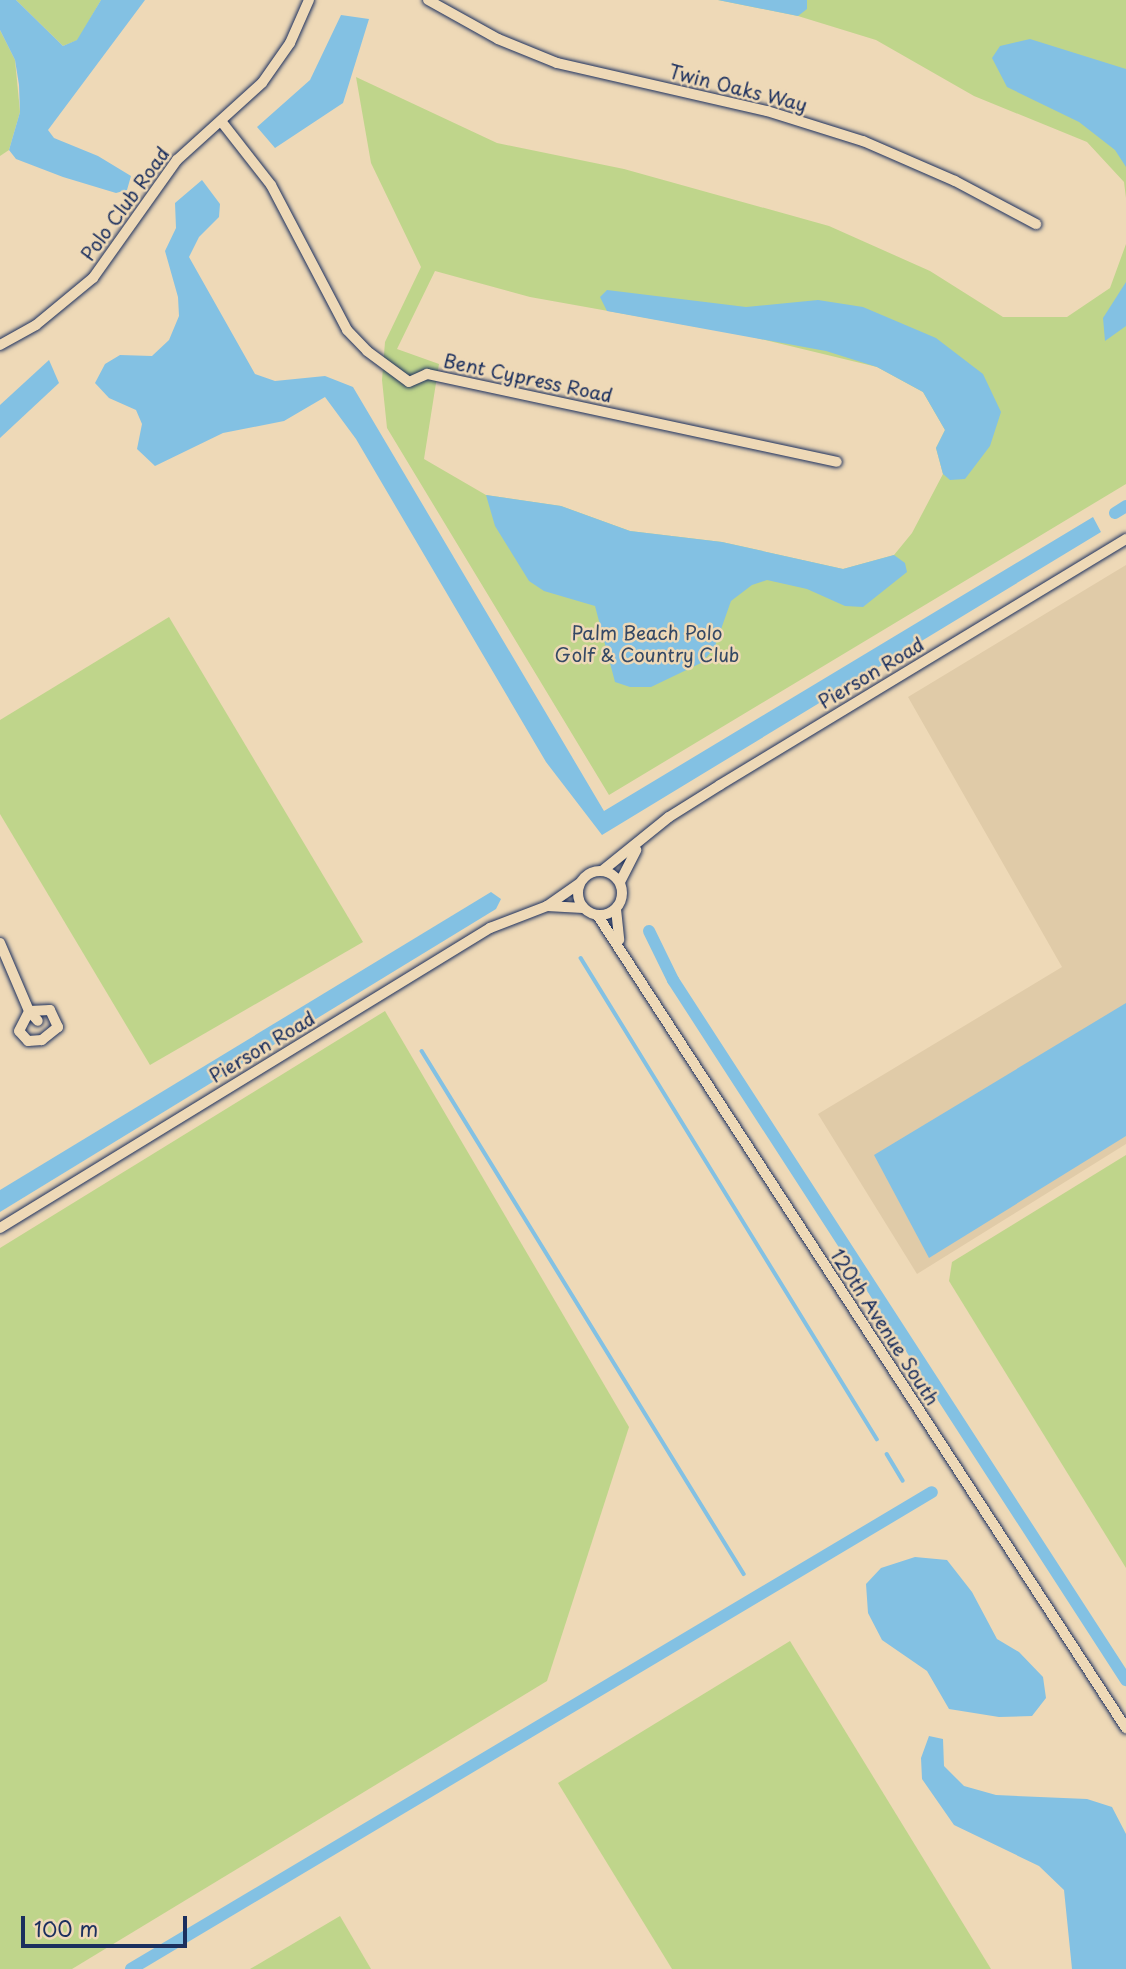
<!DOCTYPE html>
<html>
<head>
<meta charset="utf-8">
<style>
  body { margin:0 }
  #map { position:relative; width:1126px; height:1969px; overflow:hidden; background:#eed9b7; font-family:"Playpen Sans",sans-serif }
  div>[style] { position:absolute }
  [style*='--x'] { left:calc(var(--x)*1px); top:calc(var(--y)*1px); width:calc(var(--w)*1px); rotate:calc(var(--a)*1deg) }
  .built>* { inset:0; background:#e0cba8 }
  .green>* { inset:0; background:#bfd58b }
  .water>* { inset:0; background:#83c1e3 }
  .stream>* { height:3.5px; margin:-1.75px; padding:0 1.75px; transform-origin:1.75px; border-radius:1.75px; background:#83c1e3 }
  .canal>* { height:12px; margin:-6px; padding:0 6px; transform-origin:6px; border-radius:6px; background:#83c1e3 }
  .roads { filter:drop-shadow(0 0 2px #1b2f5e) drop-shadow(0 0 2px #1b2f5e) }
  .minor>* { height:10px; margin:-5px; padding:0 5px; transform-origin:5px; border-radius:5px; background:#eed9b7 }
  .minor>.ring { margin:-5px; padding:0; box-sizing:content-box; background:none; border:10px solid #eed9b7; border-radius:50% }
  span { translate:-50% -50%; white-space:nowrap; text-align:center; line-height:1.15; -webkit-text-stroke:5px #eed9b7; paint-order:stroke }
  .street-label { font-size:19px; color:#1b2f5e }
  .park-label { font-size:19px; color:#344865 }
  .scale { position:absolute; left:21px; top:1916px; width:166px; height:32px; box-sizing:border-box; border:4px solid #1b2f5e; border-top:0; padding-left:9px; font-size:21px; line-height:24px; white-space:nowrap; color:#1b2f5e; -webkit-text-stroke:5px #eed9b7; paint-order:stroke }
</style>
</head>
<body>
<div id="map">
  <div class="built">
    <i style="clip-path:polygon(1126px 565px,1126px 1144px,917px 1274px,818px 1114px,1062px 967px,908px 697px)"></i>
  </div>
  <div class="green">
    <i style="clip-path:polygon(16px 0,101px 0,78px 40px,63px 46px)"></i>
    <i style="clip-path:polygon(718px 0,1126px 0,1126px 198px,1124px 182px,1087px 142px,974px 96px,876px 40px,798px 16px)"></i>
    <i style="clip-path:polygon(0 30px,15px 60px,20px 112px,9px 150px,0 156px)"></i>
    <i style="clip-path:polygon(evenodd,356px 77px,497px 143px,624px 169px,829px 226px,930px 271px,1003px 317px,1067px 317px,1110px 288px,1126px 244px,1126px 484px,609px 795px,387px 428px,382px 380px,385px 342px,421px 267px,371px 163px,356px 77px,435px 271px,530px 297px,748px 336px,877px 367px,923px 392px,945px 430px,936px 448px,943px 474px,912px 533px,894px 555px,843px 569px,722px 542px,630px 531px,561px 506px,486px 495px,424px 459px,439px 364px,397px 349px,435px 271px)"></i>
    <i style="clip-path:polygon(169px 617px,363px 942px,150px 1065px,0 814px,0 720px)"></i>
    <i style="clip-path:polygon(385px 1011px,629px 1427px,547px 1681px,72px 1969px,0 1969px,0 1248px)"></i>
    <i style="clip-path:polygon(1126px 1155px,1126px 1568px,949px 1281px,952px 1262px)"></i>
    <i style="clip-path:polygon(790px 1641px,991px 1969px,672px 1969px,558px 1783px)"></i>
    <i style="clip-path:polygon(340px 1916px,371px 1969px,250px 1969px)"></i>
  </div>
  <div class="water">
    <i style="clip-path:polygon(0 0,16px 0,63px 46px,77px 40px,101px 0,145px 0,48px 130px,54px 138px,98px 156px,131px 176px,127px 190px,116px 193px,63px 177px,16px 159px,9px 150px,20px 112px,19px 85px,15px 60px,0 30px)"></i>
    <i style="clip-path:polygon(718px 0,807px 0,807px 9px,798px 16px)"></i>
    <i style="clip-path:polygon(341px 15px,369px 19px,343px 103px,275px 148px,257px 127px,310px 80px)"></i>
    <i style="clip-path:polygon(1030px 39px,1126px 69px,1126px 167px,1115px 150px,1079px 122px,1007px 87px,992px 58px,1000px 46px)"></i>
    <i style="clip-path:polygon(202px 180px,220px 204px,219px 217px,199px 237px,189px 257px,255px 374px,275px 381px,325px 376px,353px 387px,604px 811px,1093px 517px,1101px 532px,602px 835px,546px 762px,356px 439px,325px 397px,284px 421px,223px 433px,155px 466px,137px 449px,142px 424px,136px 410px,109px 398px,95px 383px,105px 364px,120px 355px,152px 356px,169px 340px,179px 316px,178px 297px,165px 251px,176px 228px,175px 203px)"></i>
    <i style="clip-path:polygon(1126px 282px,1126px 326px,1105px 341px,1103px 318px)"></i>
    <i style="clip-path:polygon(607px 290px,746px 307px,818px 300px,863px 307px,936px 338px,983px 374px,1001px 412px,990px 446px,965px 479px,950px 480px,943px 474px,936px 448px,945px 430px,923px 392px,877px 367px,826px 351px,607px 311px,600px 297px)"></i>
    <i style="clip-path:polygon(49px 360px,59px 383px,0 438px,0 405px)"></i>
    <i style="clip-path:polygon(486px 495px,561px 506px,630px 531px,722px 542px,843px 569px,894px 555px,905px 563px,907px 572px,863px 607px,845px 606px,807px 589px,767px 580px,752px 585px,731px 601px,714px 649px,701px 663px,651px 687px,630px 687px,615px 682px,595px 606px,544px 591px,529px 581px,495px 526px)"></i>
    <i style="clip-path:polygon(491px 892px,501px 899px,496px 909px,0 1212px,0 1190px)"></i>
    <i style="clip-path:polygon(1126px 1003px,1126px 1136px,929px 1258px,874px 1155px)"></i>
    <i style="clip-path:polygon(915px 1557px,947px 1560px,972px 1592px,997px 1639px,1019px 1652px,1043px 1677px,1046px 1698px,1032px 1716px,999px 1717px,949px 1709px,927px 1671px,882px 1640px,868px 1613px,866px 1584px,881px 1568px)"></i>
    <i style="clip-path:polygon(929px 1736px,943px 1739px,944px 1766px,964px 1786px,996px 1795px,1087px 1799px,1112px 1807px,1126px 1834px,1126px 1969px,1072px 1969px,1064px 1890px,1039px 1866px,954px 1825px,922px 1779px,921px 1758px)"></i>
  </div>
  <div class="stream">
    <i style="--x:581;--y:958;--w:565;--a:58.39"></i>
    <i style="--x:422;--y:1051;--w:614;--a:58.38"></i>
    <i style="--x:887;--y:1454;--w:31;--a:59"></i>
  </div>
  <div class="canal">
    <i style="--x:1115;--y:513;--w:13;--a:-32"></i>
    <i style="--x:649;--y:931;--w:55;--a:63.9"></i>
    <i style="--x:673;--y:980;--w:834;--a:57.09"></i>
    <i style="--x:131;--y:1969;--w:932;--a:-30.77"></i>
  </div>
  <div class="roads">
    <div class="minor">
      <i style="--x:428;--y:0;--w:80;--a:29.1"></i>
      <i style="--x:498;--y:39;--w:64;--a:22.1"></i>
      <i style="--x:557;--y:63;--w:215;--a:12.9"></i>
      <i style="--x:767;--y:111;--w:101;--a:17.4"></i>
      <i style="--x:863;--y:141;--w:100;--a:23.5"></i>
      <i style="--x:955;--y:181;--w:92;--a:28"></i>
      <i style="--x:221;--y:121;--w:81;--a:52"></i>
      <i style="--x:271;--y:185;--w:164;--a:62.3"></i>
      <i style="--x:347;--y:330;--w:29;--a:46"></i>
      <i style="--x:367;--y:351;--w:52;--a:36.4"></i>
      <i style="--x:409;--y:382;--w:20;--a:-24"></i>
      <i style="--x:427;--y:374;--w:419;--a:12.1"></i>
      <i style="--x:0;--y:345;--w:41;--a:-29.1"></i>
      <i style="--x:36;--y:325;--w:74;--a:-39.5"></i>
      <i style="--x:93;--y:278;--w:145;--a:-54.6"></i>
      <i style="--x:177;--y:160;--w:115;--a:-42.2"></i>
      <i style="--x:262;--y:83;--w:49;--a:-55"></i>
      <i style="--x:290;--y:43;--w:47;--a:-66.2"></i>
      <i class="ring" style="left:578px;top:871px;width:34px;height:34px"></i>
      <i style="--x:602;--y:871;--w:86;--a:-38.9"></i>
      <i style="--x:669;--y:817;--w:60;--a:-32.1"></i>
      <i style="--x:720;--y:785;--w:475;--a:-31.2"></i>
      <i style="--x:620;--y:882;--w:36;--a:-63"></i>
      <i style="--x:547;--y:906;--w:36;--a:3"></i>
      <i style="--x:616;--y:909;--w:31;--a:84"></i>
      <i style="--x:598;--y:916;--w:969;--a:56.97"></i>
      <i style="--x:0;--y:943;--w:74;--a:66.9"></i>
      <i style="--x:29;--y:1011;--w:13;--a:48"></i>
      <i style="--x:50;--y:1010;--w:19;--a:65"></i>
      <i style="--x:58;--y:1027;--w:21;--a:141"></i>
      <i style="--x:42;--y:1040;--w:14;--a:176"></i>
      <i style="--x:28;--y:1041;--w:13;--a:-132"></i>
      <i style="--x:19;--y:1031;--w:22;--a:-63"></i>
      <i style="--x:29;--y:1011;--w:21;--a:-3"></i>
      <i style="--x:0;--y:1228;--w:575;--a:-31.48"></i>
      <i style="--x:490;--y:928;--w:61;--a:-21.1"></i>
      <i style="--x:547;--y:906;--w:40;--a:-34.9"></i>
    </div>
  </div>
  <div class="street-label">
    <span style="left:738px;top:88px;rotate:14deg">Twin Oaks Way</span>
    <span style="left:125px;top:204px;rotate:-54deg">Polo Club Road</span>
    <span style="left:528px;top:378px;rotate:12deg">Bent Cypress Road</span>
    <span style="left:871px;top:673px;rotate:-31deg">Pierson Road</span>
    <span style="left:262px;top:1047px;rotate:-31deg">Pierson Road</span>
    <span style="left:885px;top:1327px;rotate:57deg">120th Avenue South</span>
  </div>
  <div class="park-label">
    <span style="left:647px;top:644px">Palm Beach Polo<br>Golf &amp; Country Club</span>
  </div>
  <div class="scale">100 m</div>
</div>
</body>
</html>
